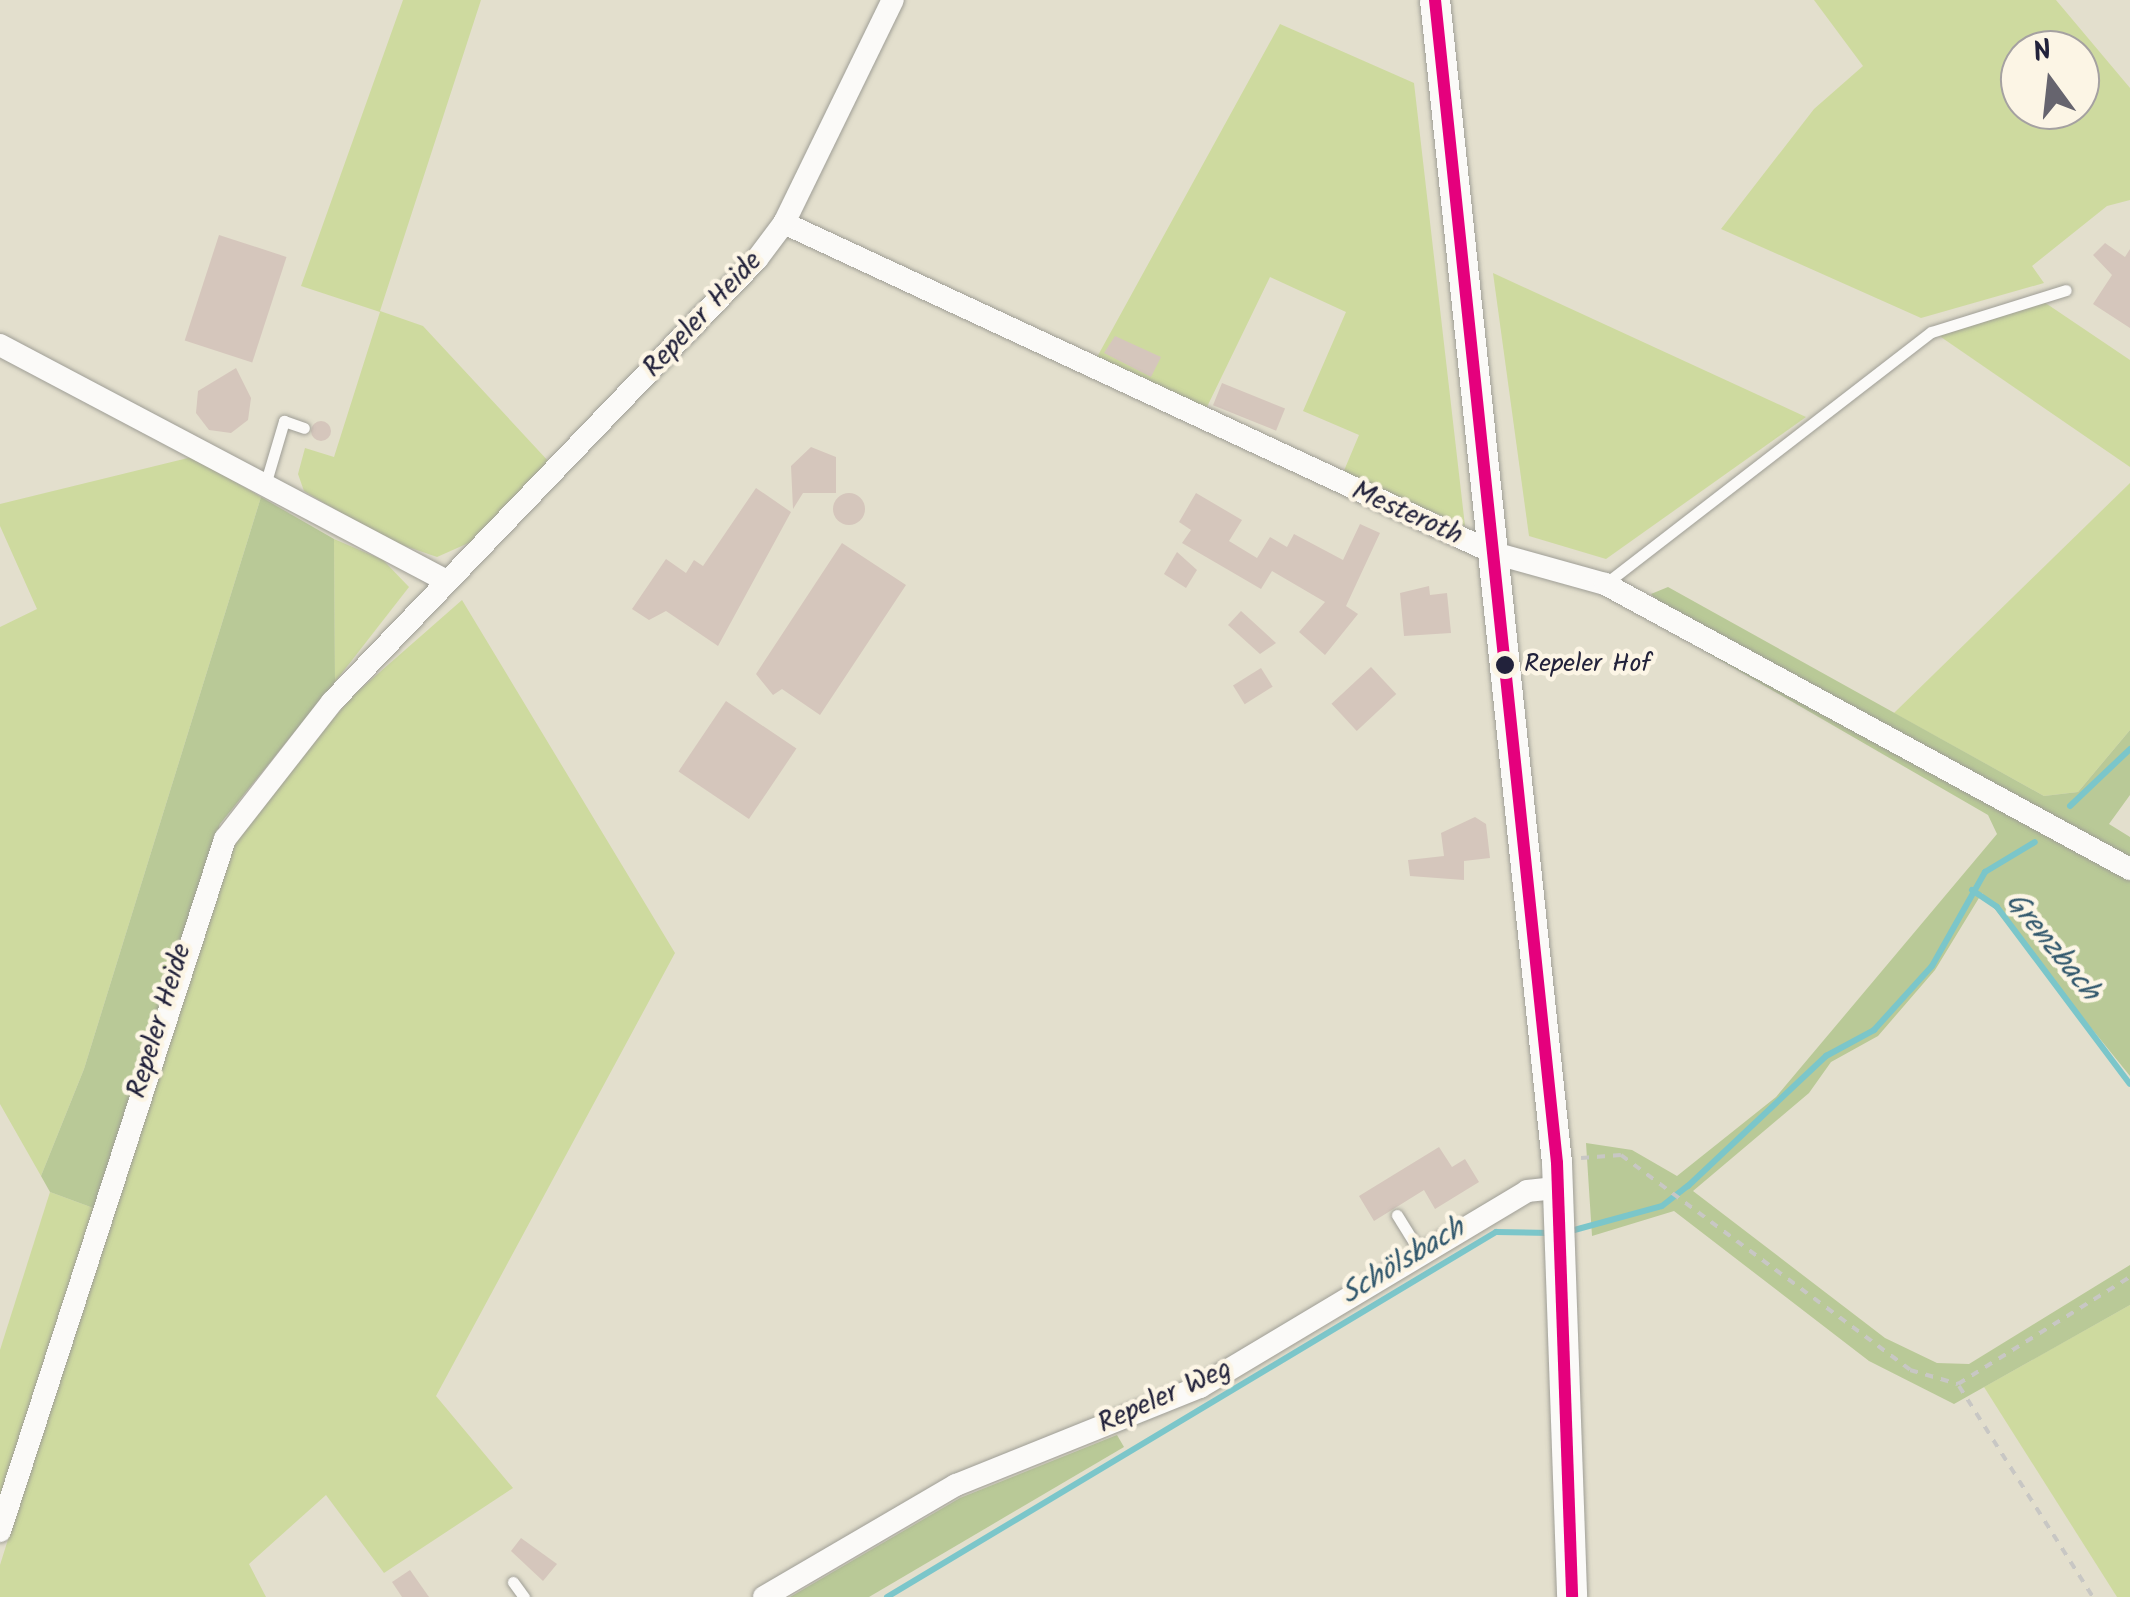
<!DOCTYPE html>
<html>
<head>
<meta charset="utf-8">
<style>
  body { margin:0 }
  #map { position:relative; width:2130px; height:1597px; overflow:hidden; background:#e3dfcd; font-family:Kalam,sans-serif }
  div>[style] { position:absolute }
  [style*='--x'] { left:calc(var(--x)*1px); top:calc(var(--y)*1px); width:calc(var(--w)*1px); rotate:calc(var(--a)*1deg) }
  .green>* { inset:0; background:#ceda9f }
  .forest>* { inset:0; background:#b9c997 }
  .stream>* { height:6px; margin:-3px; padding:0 3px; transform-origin:3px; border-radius:3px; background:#7bc6ca }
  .building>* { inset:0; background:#d5c6bc; transform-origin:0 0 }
  .round { border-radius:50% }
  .path>* { height:4px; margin-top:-2px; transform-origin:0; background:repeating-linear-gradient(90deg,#c8c7c4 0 8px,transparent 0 16px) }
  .roads { filter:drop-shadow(0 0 2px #9f9e96) drop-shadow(0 0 2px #9f9e96) }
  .service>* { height:11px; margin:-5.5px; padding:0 5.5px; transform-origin:5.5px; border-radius:5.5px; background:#fbfaf8 }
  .minor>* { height:22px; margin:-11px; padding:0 11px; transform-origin:11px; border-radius:11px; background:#fbfaf8 }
  .secondary>* { height:30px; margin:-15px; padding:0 15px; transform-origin:15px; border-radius:15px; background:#fbfaf8 }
  .bus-1>* { height:12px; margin:-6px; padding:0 6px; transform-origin:6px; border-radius:6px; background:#e5007d }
  .dots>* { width:28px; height:28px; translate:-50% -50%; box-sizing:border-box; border:5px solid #fcf5e5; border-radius:50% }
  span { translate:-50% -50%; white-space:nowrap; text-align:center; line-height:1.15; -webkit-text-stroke:9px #fcf5e5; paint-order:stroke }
  .bus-label { font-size:26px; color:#22223b }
  .left { translate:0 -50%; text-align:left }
  .street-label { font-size:28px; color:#22223b }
  .water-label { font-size:30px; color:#32586d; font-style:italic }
  .north { position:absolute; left:2000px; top:30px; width:100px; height:100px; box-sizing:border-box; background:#fcf5e5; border:2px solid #a5a1a1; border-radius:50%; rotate:345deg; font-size:28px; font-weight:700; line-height:40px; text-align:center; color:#22223b }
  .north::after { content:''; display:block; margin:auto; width:35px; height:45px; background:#66646e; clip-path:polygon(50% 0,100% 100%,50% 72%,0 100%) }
</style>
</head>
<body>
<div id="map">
  <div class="green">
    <i style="clip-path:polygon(403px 0,481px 0,380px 311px,423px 326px,550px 463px,473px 541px,437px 557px,385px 539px,304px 491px,298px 474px,305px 448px,334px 457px,380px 312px,301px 286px)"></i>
    <i style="clip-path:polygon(evenodd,1814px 0,2056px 0,2130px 88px,2130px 200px,2107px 206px,2032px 266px,2044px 283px,1921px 318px,1721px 229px,1814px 109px,1863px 66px,1814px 0,2020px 50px,2080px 50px,2080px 110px,2020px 110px,2020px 50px)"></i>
    <i style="clip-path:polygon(1280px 24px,1414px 83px,1465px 526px,1343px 473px,1359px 435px,1303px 411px,1346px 312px,1270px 277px,1205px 411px,1096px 359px)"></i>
    <i style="clip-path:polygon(1493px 273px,1806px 417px,1606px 559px,1529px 536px)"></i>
    <i style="clip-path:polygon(2044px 302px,2130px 360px,2130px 467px,1938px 335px)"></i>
    <i style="clip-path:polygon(192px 457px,261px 497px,84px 1069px,41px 1176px,0 1104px,0 627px,37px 609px,0 526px,0 504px)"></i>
    <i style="clip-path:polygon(2130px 483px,2130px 730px,2078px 792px,2044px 796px,1894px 713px)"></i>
    <i style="clip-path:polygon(334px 539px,383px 560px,409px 587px,335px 682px)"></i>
    <i style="clip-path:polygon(462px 600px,675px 953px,436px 1396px,513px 1488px,384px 1573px,326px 1495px,249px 1564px,266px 1597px,0 1597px,0 1565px,210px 896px,248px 818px,283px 775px,356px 693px)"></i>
    <i style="clip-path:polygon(50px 1192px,96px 1209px,0 1508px,0 1350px)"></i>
    <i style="clip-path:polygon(2130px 1305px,2130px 1597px,2117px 1597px,1984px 1387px)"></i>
  </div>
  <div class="forest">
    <i style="clip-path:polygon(261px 497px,334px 539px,335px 682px,220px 824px,96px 1209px,50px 1192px,41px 1176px,84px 1069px)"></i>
    <i style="clip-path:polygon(1668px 587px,2044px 796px,2078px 792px,2130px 730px,2130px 795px,2109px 824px,2130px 837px,2130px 1076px,1982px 893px,1935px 970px,1878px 1036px,1831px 1062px,1809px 1093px,1693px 1191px,1885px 1338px,1937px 1363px,1969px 1364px,2130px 1265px,2130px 1305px,1954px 1404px,1869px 1361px,1674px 1211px,1592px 1236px,1586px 1143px,1632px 1150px,1677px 1176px,1776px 1097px,1997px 834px,1988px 815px,1706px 652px,1651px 594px)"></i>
    <i style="clip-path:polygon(1117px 1435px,1124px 1447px,869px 1597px,790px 1597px,960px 1498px)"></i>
  </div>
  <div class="stream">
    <i style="--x:2070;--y:806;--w:83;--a:-43.5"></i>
    <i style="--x:1972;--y:890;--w:30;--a:34"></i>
    <i style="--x:1997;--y:907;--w:221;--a:53.1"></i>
    <i style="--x:1567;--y:1232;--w:98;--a:-15.3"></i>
    <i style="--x:1662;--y:1206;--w:33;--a:-38"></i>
    <i style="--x:1688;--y:1186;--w:190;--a:-43.3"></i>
    <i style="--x:1826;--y:1056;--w:55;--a:-28.4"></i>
    <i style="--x:1874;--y:1030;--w:86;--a:-47.8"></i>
    <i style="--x:1932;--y:966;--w:108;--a:-60.6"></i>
    <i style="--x:1985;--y:872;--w:58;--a:-31"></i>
    <i style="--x:887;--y:1597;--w:710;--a:-30.94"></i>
    <i style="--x:1496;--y:1232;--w:54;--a:1.1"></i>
  </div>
  <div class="building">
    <i style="left:219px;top:235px;width:71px;height:111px;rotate:18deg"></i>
    <i style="clip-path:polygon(2105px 243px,2125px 257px,2130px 249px,2130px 328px,2093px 304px,2112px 275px,2093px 255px)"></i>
    <i style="clip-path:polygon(1115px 336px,1161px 357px,1151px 377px,1104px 353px)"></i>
    <i style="clip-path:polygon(236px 368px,251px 398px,248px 420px,231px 433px,209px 430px,196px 413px,198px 391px)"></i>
    <i style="left:1222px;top:383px;width:68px;height:24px;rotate:22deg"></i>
    <i class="round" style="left:311px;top:421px;width:20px;height:20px"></i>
    <i style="clip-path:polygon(811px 447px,836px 457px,836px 493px,803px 493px,793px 509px,791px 466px)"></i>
    <i style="clip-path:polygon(756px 488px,791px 512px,718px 646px,666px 611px,649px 620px,632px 609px,666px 559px,686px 573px,694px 560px,703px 566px)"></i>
    <i class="round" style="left:833px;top:493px;width:32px;height:32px"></i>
    <i style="clip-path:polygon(1196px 493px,1242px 520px,1229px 541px,1257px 558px,1270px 537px,1287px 547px,1294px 534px,1343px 560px,1360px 524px,1380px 533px,1346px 606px,1358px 614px,1325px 655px,1299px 632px,1325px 602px,1272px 571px,1261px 589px,1182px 543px,1191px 530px,1179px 522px)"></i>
    <i style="clip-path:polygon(842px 543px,906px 585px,820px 715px,782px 689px,773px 695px,756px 674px)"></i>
    <i style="clip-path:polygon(1177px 552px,1197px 570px,1186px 588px,1164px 574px)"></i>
    <i style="clip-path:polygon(1429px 586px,1430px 595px,1447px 593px,1451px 633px,1404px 636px,1400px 593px)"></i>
    <i style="clip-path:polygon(1241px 611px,1251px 620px,1276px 643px,1260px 654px,1228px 625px)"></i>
    <i style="left:1371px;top:667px;width:37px;height:54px;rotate:47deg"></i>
    <i style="left:1261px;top:668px;width:22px;height:33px;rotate:58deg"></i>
    <i style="left:726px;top:701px;width:85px;height:85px;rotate:34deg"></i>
    <i style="clip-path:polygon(1475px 817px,1486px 824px,1490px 858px,1464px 861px,1464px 880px,1410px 876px,1408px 860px,1444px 856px,1441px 833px)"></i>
    <i style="clip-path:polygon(1439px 1147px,1452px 1167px,1465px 1159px,1479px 1182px,1435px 1209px,1424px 1190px,1374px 1221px,1359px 1196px)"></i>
    <i style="clip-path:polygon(521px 1538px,557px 1564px,543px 1581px,511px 1551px)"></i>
    <i style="clip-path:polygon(410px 1570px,429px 1597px,402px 1597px,392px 1582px)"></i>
  </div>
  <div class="path">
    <i style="--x:1581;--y:1158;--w:40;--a:-4.3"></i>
    <i style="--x:1621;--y:1155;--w:360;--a:36.6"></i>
    <i style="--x:1910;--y:1370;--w:50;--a:16.3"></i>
    <i style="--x:1958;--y:1384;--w:203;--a:-31.9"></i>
    <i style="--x:1959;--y:1386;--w:250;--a:57.6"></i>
  </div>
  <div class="roads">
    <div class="service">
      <i style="--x:265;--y:485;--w:67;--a:-73.5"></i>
      <i style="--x:284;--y:421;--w:21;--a:19"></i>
      <i style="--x:1605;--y:584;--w:412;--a:-37.7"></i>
      <i style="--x:1931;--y:332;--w:141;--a:-17.3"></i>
      <i style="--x:1397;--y:1215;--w:49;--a:58.2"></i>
      <i style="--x:513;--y:1582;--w:19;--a:54"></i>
    </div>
    <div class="minor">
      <i style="--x:784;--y:223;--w:783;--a:24.93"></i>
      <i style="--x:1494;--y:553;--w:115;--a:15.6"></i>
      <i style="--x:1605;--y:584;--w:597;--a:28.5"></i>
      <i style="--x:0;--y:345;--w:503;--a:27.84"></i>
      <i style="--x:0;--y:1531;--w:728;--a:-71.99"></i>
      <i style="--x:225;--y:839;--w:174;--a:-52"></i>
      <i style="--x:332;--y:702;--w:614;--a:-46.19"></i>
      <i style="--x:757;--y:259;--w:45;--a:-53.1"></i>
      <i style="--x:784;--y:223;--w:248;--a:-64"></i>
      <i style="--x:764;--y:1597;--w:222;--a:-30.3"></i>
      <i style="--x:956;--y:1485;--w:263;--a:-21.9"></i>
      <i style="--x:1200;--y:1387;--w:381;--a:-30.9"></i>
      <i style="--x:1527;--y:1191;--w:31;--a:-6"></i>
    </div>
    <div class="secondary">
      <i style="--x:1435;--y:0;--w:1169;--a:84.01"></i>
      <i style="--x:1557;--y:1163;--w:434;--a:88"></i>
    </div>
  </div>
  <div class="bus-1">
    <i style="--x:1435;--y:0;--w:1169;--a:84.01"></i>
    <i style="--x:1557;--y:1163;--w:434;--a:88"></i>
  </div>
  <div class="dots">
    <i style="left:1505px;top:665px;background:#22223b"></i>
  </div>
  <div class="bus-label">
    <span class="left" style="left:1524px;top:665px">Repeler Hof</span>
  </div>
  <div class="street-label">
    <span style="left:703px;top:315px;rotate:-47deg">Repeler Heide</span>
    <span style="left:1407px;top:514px;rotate:24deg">Mesteroth</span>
    <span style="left:160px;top:1021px;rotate:-73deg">Repeler Heide</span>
    <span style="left:1165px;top:1397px;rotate:-24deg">Repeler Weg</span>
  </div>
  <div class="water-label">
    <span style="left:2052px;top:947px;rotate:51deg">Grenzbach</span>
    <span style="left:1403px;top:1262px;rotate:-31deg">Schölsbach</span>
  </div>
  <div class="north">N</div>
</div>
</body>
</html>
